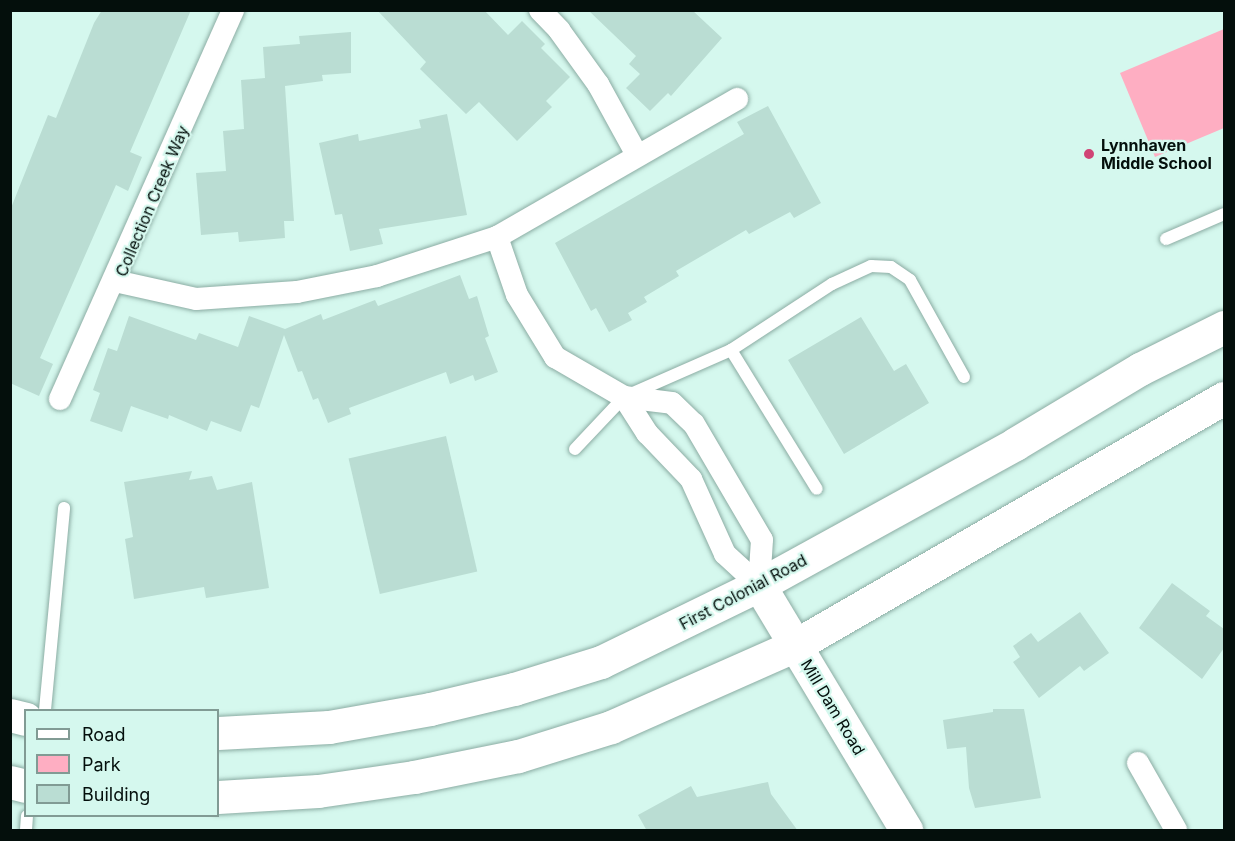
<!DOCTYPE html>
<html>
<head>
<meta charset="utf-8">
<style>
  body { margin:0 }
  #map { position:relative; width:1235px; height:841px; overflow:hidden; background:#d5f8ee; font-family:Inter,sans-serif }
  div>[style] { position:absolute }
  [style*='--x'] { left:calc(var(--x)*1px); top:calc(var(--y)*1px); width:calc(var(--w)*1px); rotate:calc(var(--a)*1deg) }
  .green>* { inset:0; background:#feaec2 }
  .building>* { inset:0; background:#baddd3; transform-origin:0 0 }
  .roads { filter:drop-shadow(0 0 2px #8baca3) drop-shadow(0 0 2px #8baca3) }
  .lane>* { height:12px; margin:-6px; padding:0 6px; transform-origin:6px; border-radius:6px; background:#fff }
  .street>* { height:22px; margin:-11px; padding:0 11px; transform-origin:11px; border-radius:11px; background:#fff }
  .secondary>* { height:33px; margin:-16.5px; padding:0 16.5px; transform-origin:16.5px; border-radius:16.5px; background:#fff }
  .dots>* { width:16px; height:16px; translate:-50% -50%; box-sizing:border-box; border:3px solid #d5f8ee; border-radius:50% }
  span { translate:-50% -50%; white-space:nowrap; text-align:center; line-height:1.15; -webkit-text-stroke:4.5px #d5f8ee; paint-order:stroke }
  .poi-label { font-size:16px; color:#040f0c; font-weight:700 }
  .left { translate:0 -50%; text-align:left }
  .street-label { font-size:16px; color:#040f0c }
  .frame { position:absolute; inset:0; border:12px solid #040f0c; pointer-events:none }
  .legend { position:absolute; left:24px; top:709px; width:195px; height:108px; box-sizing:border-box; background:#d5f8ee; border:2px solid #819b94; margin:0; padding:8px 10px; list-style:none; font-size:18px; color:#040f0c }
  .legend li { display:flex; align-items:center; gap:12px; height:30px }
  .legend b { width:30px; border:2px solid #819b94 }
</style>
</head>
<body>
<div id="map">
  <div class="green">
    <i style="clip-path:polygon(1224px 29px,1224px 128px,1155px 157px,1120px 73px)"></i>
  </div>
  <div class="building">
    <i style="clip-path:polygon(102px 10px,191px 10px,130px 152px,142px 157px,128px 191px,116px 185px,40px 358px,53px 364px,39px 396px,10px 383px,11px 208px,48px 115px,56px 118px,94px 23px)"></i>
    <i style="clip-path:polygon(377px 10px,484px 10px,508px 35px,522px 21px,545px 44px,541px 48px,570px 77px,546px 101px,552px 107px,517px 141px,479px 102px,466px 114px,420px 69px,426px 62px)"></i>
    <i style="clip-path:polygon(588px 10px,692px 10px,722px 38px,671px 96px,668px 93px,650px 111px,626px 88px,640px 74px,629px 64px,636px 56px)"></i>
    <i style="clip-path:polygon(351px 32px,351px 73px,322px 75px,323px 81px,285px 86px,294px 221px,284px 221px,285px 238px,239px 242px,238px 232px,201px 235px,196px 173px,226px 171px,223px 131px,244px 129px,241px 80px,265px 78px,263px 47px,300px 44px,299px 36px)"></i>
    <i style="clip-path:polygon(768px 106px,821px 203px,794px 218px,790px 212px,749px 234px,746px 230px,676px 271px,679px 276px,644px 297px,647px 302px,628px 313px,632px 320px,609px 332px,596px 308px,591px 311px,555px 243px,744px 134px,737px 122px)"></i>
    <i style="clip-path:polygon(447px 114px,467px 215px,379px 229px,383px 244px,350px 251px,342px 214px,335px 215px,319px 143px,358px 134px,359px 141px,421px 128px,419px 120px)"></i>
    <i style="clip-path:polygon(460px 275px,469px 299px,477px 296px,489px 336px,485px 338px,498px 372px,475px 381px,473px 375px,450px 384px,446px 372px,349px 408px,351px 414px,328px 423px,318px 398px,313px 400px,302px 371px,298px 372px,284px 335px,259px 408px,251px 405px,241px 432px,211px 421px,207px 431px,169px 415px,168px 419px,131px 406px,122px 432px,90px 421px,100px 393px,93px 390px,108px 348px,117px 351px,129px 316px,196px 340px,199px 333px,238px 347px,249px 316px,285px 329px,321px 314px,323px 320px,375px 300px,378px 306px)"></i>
    <i style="clip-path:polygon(861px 317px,894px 371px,906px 364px,929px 403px,844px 454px,788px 360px)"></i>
    <i style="left:446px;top:436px;width:139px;height:100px;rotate:77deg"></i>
    <i style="clip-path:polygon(192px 471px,189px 480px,212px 476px,217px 490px,252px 482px,269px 588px,206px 598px,204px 587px,134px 599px,125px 539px,133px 537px,124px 482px)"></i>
    <i style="clip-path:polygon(1172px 583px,1210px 611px,1206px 616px,1224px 629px,1224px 648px,1202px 679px,1139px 628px)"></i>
    <i style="clip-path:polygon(1080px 612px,1109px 653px,1084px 671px,1080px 666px,1039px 698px,1013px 662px,1020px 657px,1013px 646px,1031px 633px,1038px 642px)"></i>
    <i style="clip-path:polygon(993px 709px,1024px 709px,1041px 798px,975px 808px,969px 788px,966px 747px,947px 749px,943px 720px,993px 712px)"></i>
    <i style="clip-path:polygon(768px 782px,771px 794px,798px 831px,647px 831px,638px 815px,691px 786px,697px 797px)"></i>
  </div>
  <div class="roads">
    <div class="lane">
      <i style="--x:1166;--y:239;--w:63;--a:-23.3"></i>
      <i style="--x:731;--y:350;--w:163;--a:58.3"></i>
      <i style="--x:575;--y:449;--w:71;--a:-46.7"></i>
      <i style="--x:624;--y:397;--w:117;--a:-23.7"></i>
      <i style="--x:731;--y:350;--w:121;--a:-33.2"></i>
      <i style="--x:832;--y:284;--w:43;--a:-24.8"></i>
      <i style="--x:871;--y:266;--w:20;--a:3"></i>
      <i style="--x:891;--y:267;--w:23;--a:34"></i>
      <i style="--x:910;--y:280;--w:111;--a:60.9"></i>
      <i style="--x:45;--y:710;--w:203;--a:-84.6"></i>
      <i style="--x:26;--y:830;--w:14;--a:-86"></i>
    </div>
    <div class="street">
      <i style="--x:540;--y:10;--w:28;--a:46"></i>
      <i style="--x:559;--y:30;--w:67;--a:54.2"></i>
      <i style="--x:598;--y:84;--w:81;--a:61.2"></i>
      <i style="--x:497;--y:237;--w:61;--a:71"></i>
      <i style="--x:517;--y:295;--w:73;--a:58.5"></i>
      <i style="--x:555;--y:357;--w:80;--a:30.1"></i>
      <i style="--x:624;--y:397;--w:48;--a:7.1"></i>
      <i style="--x:672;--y:403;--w:30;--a:44"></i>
      <i style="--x:694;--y:424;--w:134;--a:59.6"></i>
      <i style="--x:762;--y:540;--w:45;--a:93.8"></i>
      <i style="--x:115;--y:281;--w:83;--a:12.5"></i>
      <i style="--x:196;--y:299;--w:101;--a:-4"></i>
      <i style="--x:297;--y:292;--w:82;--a:-11.3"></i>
      <i style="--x:377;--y:276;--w:126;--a:-18"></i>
      <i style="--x:497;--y:237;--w:277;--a:-29.9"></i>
      <i style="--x:624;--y:397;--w:43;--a:57.4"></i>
      <i style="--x:647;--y:433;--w:64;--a:46.3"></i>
      <i style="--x:691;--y:479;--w:82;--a:65.6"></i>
      <i style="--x:725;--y:554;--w:46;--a:42.4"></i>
      <i style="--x:60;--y:399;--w:426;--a:-66"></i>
      <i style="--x:1138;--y:763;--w:77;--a:60.4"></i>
    </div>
    <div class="secondary">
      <i style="--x:759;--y:585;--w:286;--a:59"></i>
      <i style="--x:10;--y:715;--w:16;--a:14"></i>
      <i style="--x:218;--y:733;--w:111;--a:-3.1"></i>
      <i style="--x:329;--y:727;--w:103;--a:-10.1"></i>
      <i style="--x:430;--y:709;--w:86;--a:-13.4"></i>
      <i style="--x:514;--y:689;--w:91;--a:-17.2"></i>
      <i style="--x:601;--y:662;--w:176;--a:-26"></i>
      <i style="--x:759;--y:585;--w:292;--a:-28.8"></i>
      <i style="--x:1015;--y:444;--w:146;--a:-31"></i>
      <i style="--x:1140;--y:369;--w:94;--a:-26.6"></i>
      <i style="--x:10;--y:782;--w:16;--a:14"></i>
      <i style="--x:218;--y:797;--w:100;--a:-3.4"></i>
      <i style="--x:318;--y:791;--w:97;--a:-8.3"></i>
      <i style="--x:414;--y:777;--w:106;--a:-11.4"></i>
      <i style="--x:518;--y:756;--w:97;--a:-17.3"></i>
      <i style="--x:611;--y:727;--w:202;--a:-23.9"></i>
      <i style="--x:796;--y:645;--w:494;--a:-30"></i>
    </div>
  </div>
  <div class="dots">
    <i style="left:1089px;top:154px;background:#d04475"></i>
  </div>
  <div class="poi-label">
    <span class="left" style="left:1101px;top:154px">Lynnhaven<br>Middle School</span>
  </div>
  <div class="street-label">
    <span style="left:152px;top:201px;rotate:-67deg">Collection Creek Way</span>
    <span style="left:743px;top:592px;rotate:-28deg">First Colonial Road</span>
    <span style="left:833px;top:707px;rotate:59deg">Mill Dam Road</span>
  </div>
  <div class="frame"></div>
  <ul class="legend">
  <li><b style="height:8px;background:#fff"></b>Road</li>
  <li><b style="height:16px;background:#feaec2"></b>Park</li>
  <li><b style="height:16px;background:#baddd3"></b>Building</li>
  </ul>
</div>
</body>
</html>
